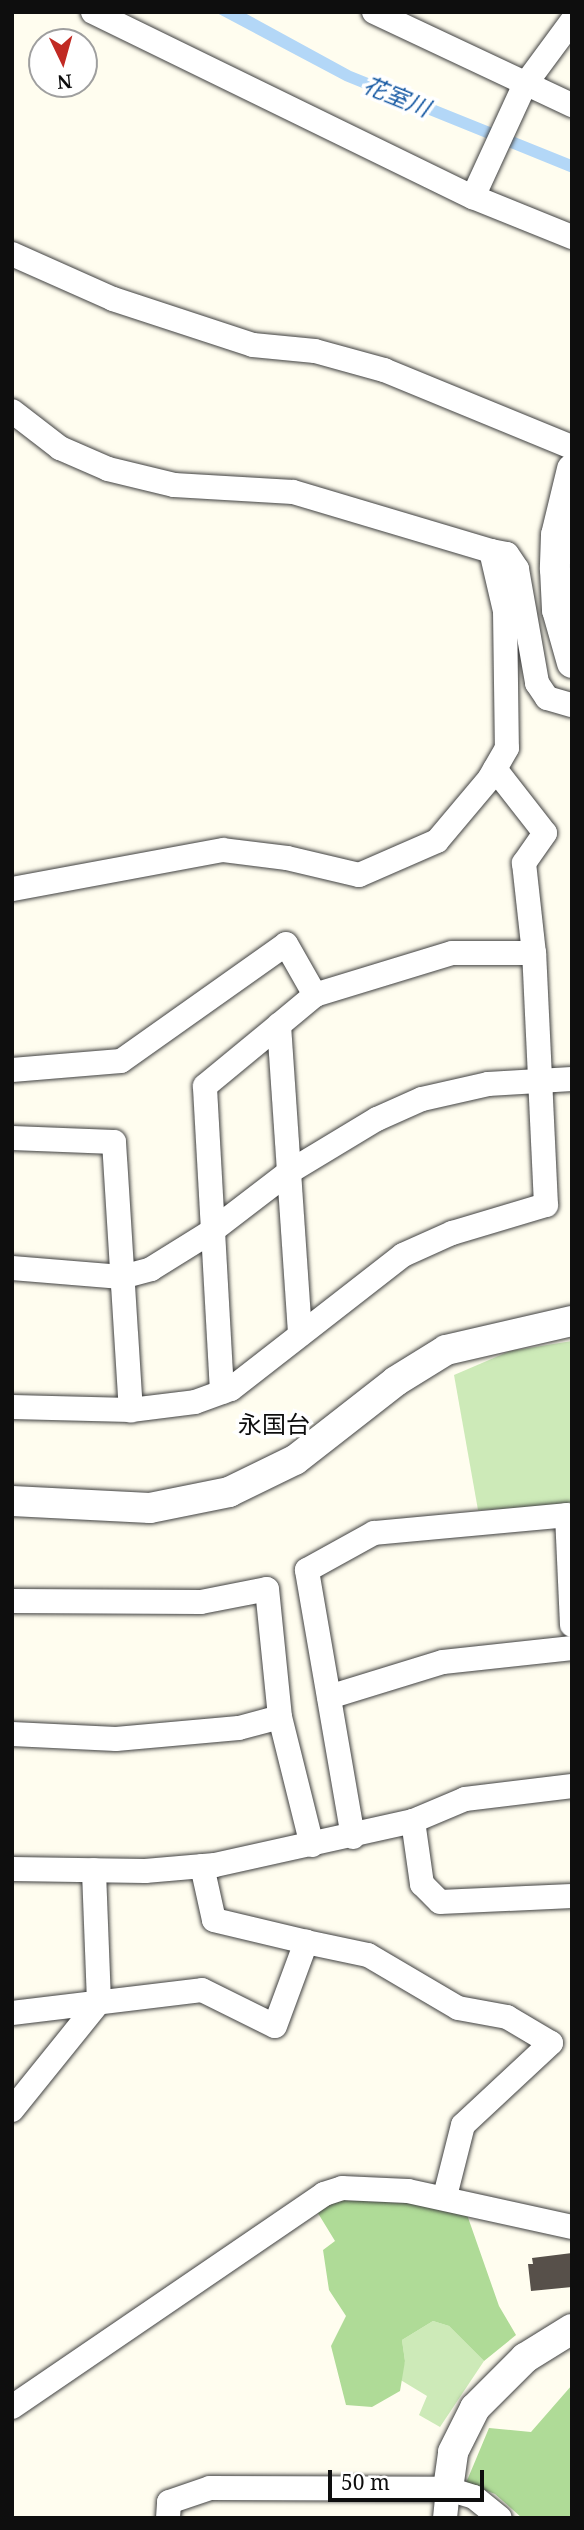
<!DOCTYPE html>
<html>
<head>
<meta charset="utf-8">
<style>
  body { margin:0 }
  #map { position:relative; width:584px; height:2530px; overflow:hidden; background:#fffdef; font-family:"Noto Serif","Noto Sans JP",serif }
  div>[style] { position:absolute }
  [style*='--x'] { left:calc(var(--x)*1px); top:calc(var(--y)*1px); width:calc(var(--w)*1px); rotate:calc(var(--a)*1deg) }
  .green>* { inset:0; background:#cdeab8 }
  .forest>* { inset:0; background:#afdb97 }
  .water>* { inset:0; background:#b3d7f7 }
  .building>* { inset:0; background:#57504a }
  .roads { filter:drop-shadow(0 0 2px #414141) drop-shadow(0 0 2px #414141) }
  .minor>* { height:24px; margin:-12px; padding:0 12px; transform-origin:12px; border-radius:12px; background:#fff }
  .tertiary>* { height:30px; margin:-15px; padding:0 15px; transform-origin:15px; border-radius:15px; background:#fff }
  span { translate:-50% -50%; white-space:nowrap; text-align:center; line-height:1.15; -webkit-text-stroke:7px #fff; paint-order:stroke }
  .water-label { font-size:23px; color:#1558a2; font-style:italic }
  .quarter-label { font-size:24px; color:#0e0e0e }
  .frame { position:absolute; inset:0; border:14px solid #0e0e0e; pointer-events:none }
  .north { position:absolute; left:28px; top:28px; width:70px; height:70px; box-sizing:border-box; background:#fff; border:2px solid #9f9f9f; border-radius:50%; rotate:175deg; font-size:19px; font-weight:700; line-height:28px; text-align:center; color:#0e0e0e }
  .north::after { content:''; display:block; margin:auto; width:24px; height:32px; background:#c12a23; clip-path:polygon(50% 0,100% 100%,50% 72%,0 100%) }
  .scale { position:absolute; left:328px; top:2470px; width:156px; height:32px; box-sizing:border-box; border:4px solid #0e0e0e; border-top:0; padding-left:9px; font-size:21px; line-height:24px; white-space:nowrap; color:#0e0e0e; -webkit-text-stroke:5px #fff; paint-order:stroke }
</style>
</head>
<body>
<div id="map">
  <div class="green">
    <i style="clip-path:polygon(572px 1341px,572px 1506px,478px 1510px,454px 1375px,510px 1351px)"></i>
    <i style="clip-path:polygon(433px 2321px,449px 2326px,484px 2361px,440px 2427px,419px 2415px,427px 2396px,399px 2379px,405px 2361px,402px 2340px)"></i>
  </div>
  <div class="forest">
    <i style="clip-path:polygon(325px 2199px,464px 2206px,499px 2306px,516px 2335px,484px 2361px,449px 2326px,433px 2321px,402px 2340px,405px 2361px,400px 2391px,372px 2407px,346px 2405px,331px 2346px,346px 2316px,329px 2290px,323px 2250px,335px 2241px,313px 2205px)"></i>
    <i style="clip-path:polygon(572px 2385px,572px 2518px,522px 2518px,495px 2494px,466px 2483px,489px 2428px,531px 2432px)"></i>
  </div>
  <div class="water">
    <i style="clip-path:polygon(215px 12px,243px 12px,351px 71px,572px 160px,572px 173px,345px 81px)"></i>
  </div>
  <div class="building">
    <i style="clip-path:polygon(572px 2253px,572px 2287px,531px 2291px,528px 2264px,533px 2264px,532px 2258px)"></i>
  </div>
  <div class="roads">
    <div class="minor">
      <i style="--x:93;--y:12;--w:423;--a:26"></i>
      <i style="--x:473;--y:197;--w:107;--a:22"></i>
      <i style="--x:374;--y:12;--w:219;--a:25.2"></i>
      <i style="--x:473;--y:197;--w:122;--a:-65.3"></i>
      <i style="--x:524;--y:86;--w:81;--a:-53.6"></i>
      <i style="--x:12;--y:254;--w:111;--a:24"></i>
      <i style="--x:113;--y:299;--w:147;--a:18.2"></i>
      <i style="--x:253;--y:345;--w:62;--a:5.5"></i>
      <i style="--x:315;--y:351;--w:72;--a:15.4"></i>
      <i style="--x:384;--y:370;--w:203;--a:22.3"></i>
      <i style="--x:12;--y:411;--w:61;--a:37.6"></i>
      <i style="--x:60;--y:448;--w:52;--a:23.6"></i>
      <i style="--x:108;--y:469;--w:68;--a:13.6"></i>
      <i style="--x:174;--y:485;--w:119;--a:3.4"></i>
      <i style="--x:293;--y:492;--w:207;--a:16.6"></i>
      <i style="--x:491;--y:551;--w:62;--a:76.9"></i>
      <i style="--x:505;--y:611;--w:137;--a:89.2"></i>
      <i style="--x:507;--y:748;--w:34;--a:120"></i>
      <i style="--x:490;--y:778;--w:82;--a:130.1"></i>
      <i style="--x:437;--y:841;--w:85;--a:156.4"></i>
      <i style="--x:359;--y:875;--w:74;--a:-166.7"></i>
      <i style="--x:287;--y:858;--w:64;--a:-172.9"></i>
      <i style="--x:223;--y:850;--w:215;--a:169.5"></i>
      <i style="--x:491;--y:551;--w:16;--a:11"></i>
      <i style="--x:507;--y:554;--w:18;--a:56"></i>
      <i style="--x:517;--y:569;--w:116;--a:80"></i>
      <i style="--x:537;--y:683;--w:18;--a:56"></i>
      <i style="--x:547;--y:698;--w:26;--a:16"></i>
      <i style="--x:495;--y:769;--w:81;--a:52"></i>
      <i style="--x:545;--y:833;--w:37;--a:125"></i>
      <i style="--x:524;--y:863;--w:91;--a:83.7"></i>
      <i style="--x:12;--y:1070;--w:109;--a:-4.7"></i>
      <i style="--x:121;--y:1061;--w:202;--a:-35.3"></i>
      <i style="--x:286;--y:944;--w:59;--a:60.4"></i>
      <i style="--x:12;--y:1138;--w:102;--a:2.2"></i>
      <i style="--x:114;--y:1142;--w:269;--a:86.4"></i>
      <i style="--x:12;--y:1268;--w:110;--a:4.7"></i>
      <i style="--x:122;--y:1277;--w:30;--a:-15"></i>
      <i style="--x:151;--y:1269;--w:72;--a:-31.9"></i>
      <i style="--x:212;--y:1231;--w:97;--a:-37.5"></i>
      <i style="--x:289;--y:1172;--w:103;--a:-31.1"></i>
      <i style="--x:377;--y:1119;--w:49;--a:-24"></i>
      <i style="--x:422;--y:1099;--w:68;--a:-12.8"></i>
      <i style="--x:488;--y:1084;--w:84;--a:-3.4"></i>
      <i style="--x:222;--y:1392;--w:306;--a:-93.2"></i>
      <i style="--x:205;--y:1086;--w:96;--a:-39.5"></i>
      <i style="--x:12;--y:1407;--w:119;--a:1.4"></i>
      <i style="--x:131;--y:1410;--w:64;--a:-7.1"></i>
      <i style="--x:195;--y:1402;--w:38;--a:-20"></i>
      <i style="--x:231;--y:1389;--w:218;--a:-37.9"></i>
      <i style="--x:403;--y:1255;--w:54;--a:-24.2"></i>
      <i style="--x:452;--y:1233;--w:98;--a:-16.6"></i>
      <i style="--x:546;--y:1205;--w:252;--a:-92.7"></i>
      <i style="--x:534;--y:953;--w:82;--a:180"></i>
      <i style="--x:452;--y:953;--w:143;--a:163"></i>
      <i style="--x:315;--y:995;--w:47;--a:140.2"></i>
      <i style="--x:279;--y:1025;--w:310;--a:86.1"></i>
      <i style="--x:12;--y:1601;--w:189;--a:0.3"></i>
      <i style="--x:201;--y:1602;--w:67;--a:-11.1"></i>
      <i style="--x:267;--y:1589;--w:129;--a:84.2"></i>
      <i style="--x:280;--y:1717;--w:132;--a:76"></i>
      <i style="--x:329;--y:1697;--w:119;--a:-17.1"></i>
      <i style="--x:443;--y:1662;--w:130;--a:-6.2"></i>
      <i style="--x:12;--y:1734;--w:104;--a:2.8"></i>
      <i style="--x:116;--y:1739;--w:123;--a:-5.1"></i>
      <i style="--x:239;--y:1728;--w:42;--a:-15"></i>
      <i style="--x:413;--y:1821;--w:56;--a:-22.9"></i>
      <i style="--x:465;--y:1799;--w:108;--a:-6.9"></i>
      <i style="--x:353;--y:1837;--w:271;--a:-99.8"></i>
      <i style="--x:307;--y:1570;--w:77;--a:-28.9"></i>
      <i style="--x:374;--y:1533;--w:194;--a:-5.3"></i>
      <i style="--x:567;--y:1515;--w:110;--a:87.4"></i>
      <i style="--x:202;--y:1866;--w:55;--a:77.5"></i>
      <i style="--x:214;--y:1920;--w:95;--a:13.4"></i>
      <i style="--x:12;--y:1869;--w:133;--a:0.9"></i>
      <i style="--x:145;--y:1871;--w:70;--a:-4.9"></i>
      <i style="--x:215;--y:1865;--w:203;--a:-12.5"></i>
      <i style="--x:413;--y:1821;--w:64;--a:81.9"></i>
      <i style="--x:422;--y:1884;--w:25;--a:45"></i>
      <i style="--x:440;--y:1902;--w:132;--a:-2.6"></i>
      <i style="--x:12;--y:2013;--w:191;--a:-6.9"></i>
      <i style="--x:202;--y:1990;--w:81;--a:26.3"></i>
      <i style="--x:275;--y:2026;--w:90;--a:-69.7"></i>
      <i style="--x:306;--y:1942;--w:63;--a:11.8"></i>
      <i style="--x:368;--y:1955;--w:104;--a:30.5"></i>
      <i style="--x:458;--y:2008;--w:50;--a:10.4"></i>
      <i style="--x:507;--y:2017;--w:51;--a:30.6"></i>
      <i style="--x:551;--y:2043;--w:120;--a:137"></i>
      <i style="--x:463;--y:2125;--w:73;--a:104.2"></i>
      <i style="--x:12;--y:2110;--w:139;--a:-51.1"></i>
      <i style="--x:99;--y:2002;--w:132;--a:-92.2"></i>
      <i style="--x:12;--y:2407;--w:378;--a:-34.3"></i>
      <i style="--x:324;--y:2194;--w:19;--a:-18"></i>
      <i style="--x:342;--y:2188;--w:66;--a:2.6"></i>
      <i style="--x:408;--y:2191;--w:168;--a:12.4"></i>
      <i style="--x:168;--y:2518;--w:16;--a:-86"></i>
      <i style="--x:169;--y:2502;--w:43;--a:-18.9"></i>
      <i style="--x:210;--y:2488;--w:238;--a:0.2"></i>
      <i style="--x:448;--y:2489;--w:27;--a:17"></i>
      <i style="--x:474;--y:2497;--w:33;--a:39"></i>
      <i style="--x:445;--y:2518;--w:29;--a:-84"></i>
    </div>
    <div class="tertiary">
      <i style="--x:572;--y:469;--w:68;--a:103.6"></i>
      <i style="--x:556;--y:535;--w:34;--a:92"></i>
      <i style="--x:555;--y:569;--w:41;--a:87.2"></i>
      <i style="--x:557;--y:610;--w:55;--a:74.2"></i>
      <i style="--x:12;--y:1501;--w:138;--a:2.9"></i>
      <i style="--x:150;--y:1508;--w:81;--a:-11.4"></i>
      <i style="--x:229;--y:1492;--w:73;--a:-25.9"></i>
      <i style="--x:295;--y:1460;--w:128;--a:-38"></i>
      <i style="--x:396;--y:1381;--w:59;--a:-31.8"></i>
      <i style="--x:446;--y:1350;--w:129;--a:-13"></i>
      <i style="--x:448;--y:2489;--w:37;--a:-82"></i>
      <i style="--x:453;--y:2452;--w:49;--a:-63.4"></i>
      <i style="--x:475;--y:2408;--w:71;--a:-45"></i>
      <i style="--x:525;--y:2358;--w:55;--a:-31.7"></i>
    </div>
  </div>
  <div class="water-label">
    <span style="left:397px;top:96px;rotate:22deg">花室川</span>
  </div>
  <div class="quarter-label">
    <span style="left:274px;top:1424px">永国台</span>
  </div>
  <div class="frame"></div>
  <div class="north">N</div>
  <div class="scale">50 m</div>
</div>
</body>
</html>
